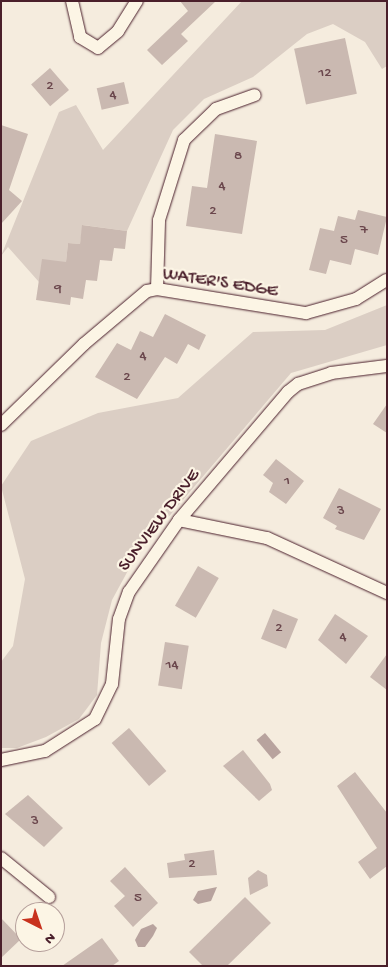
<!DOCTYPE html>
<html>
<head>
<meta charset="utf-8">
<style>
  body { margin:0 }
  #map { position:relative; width:388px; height:967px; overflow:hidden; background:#f5ecde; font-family:"Gochi Hand",sans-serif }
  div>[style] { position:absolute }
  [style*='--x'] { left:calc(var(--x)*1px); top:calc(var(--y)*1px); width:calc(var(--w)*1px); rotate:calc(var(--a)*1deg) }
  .green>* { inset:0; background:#dbcec4 }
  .water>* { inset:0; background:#b8a39e; transform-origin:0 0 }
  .building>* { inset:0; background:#cab9b1; transform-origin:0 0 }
  .roads { filter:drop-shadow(0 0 1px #4a1f2b) drop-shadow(0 0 1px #4a1f2b) }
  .street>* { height:12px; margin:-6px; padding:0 6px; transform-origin:6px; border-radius:6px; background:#fcf5e5 }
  span { translate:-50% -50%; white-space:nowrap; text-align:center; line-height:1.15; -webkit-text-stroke:4.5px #fcf5e5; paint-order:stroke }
  .number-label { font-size:15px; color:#6a464c }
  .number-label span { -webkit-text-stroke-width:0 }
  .street-label { font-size:18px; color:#4a1f2b }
  .frame { position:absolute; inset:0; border:2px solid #4a1f2b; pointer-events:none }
  .north { position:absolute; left:15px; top:902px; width:50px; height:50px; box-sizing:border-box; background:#fcf5e5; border:1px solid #b59f9b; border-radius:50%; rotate:139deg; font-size:14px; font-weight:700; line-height:20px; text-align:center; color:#4a1f2b }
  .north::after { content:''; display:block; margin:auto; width:18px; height:22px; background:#c8321e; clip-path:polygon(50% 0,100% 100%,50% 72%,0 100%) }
</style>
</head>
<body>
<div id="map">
  <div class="green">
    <i style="clip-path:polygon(242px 1px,387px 1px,387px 66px,382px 69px,365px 42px,333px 24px,307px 34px,253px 77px,204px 99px,173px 130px,127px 231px,83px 225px,80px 244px,68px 243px,66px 262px,39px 282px,8px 247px,1px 256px,59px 112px,76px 105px,103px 150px)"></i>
    <i style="clip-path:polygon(387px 305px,387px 345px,291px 373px,137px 554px,112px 600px,101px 643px,97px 695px,79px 719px,46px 737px,17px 748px,1px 748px,1px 662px,13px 646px,25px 579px,1px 486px,31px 441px,98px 413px,178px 398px,253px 332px,325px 330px)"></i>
  </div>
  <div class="water">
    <i style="left:265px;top:733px;width:25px;height:11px;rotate:50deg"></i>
    <i style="clip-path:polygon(217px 887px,211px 901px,198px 904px,193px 900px,198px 891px)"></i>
    <i style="clip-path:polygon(153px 924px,157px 928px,153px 936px,145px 947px,138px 947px,135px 940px,141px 929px)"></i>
  </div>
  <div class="building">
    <i style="clip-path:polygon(180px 1px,216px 1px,181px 34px,188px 41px,162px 65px,147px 50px,188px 11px)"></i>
    <i style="left:345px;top:38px;width:57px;height:52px;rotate:78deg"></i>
    <i style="left:50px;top:68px;width:29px;height:25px;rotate:49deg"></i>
    <i style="left:124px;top:82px;width:22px;height:28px;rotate:77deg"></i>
    <i style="clip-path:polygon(1px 125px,28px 134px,9px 190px,22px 201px,1px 224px)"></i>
    <i style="clip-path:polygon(215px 134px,257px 141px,242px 234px,186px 226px,192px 186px,207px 188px)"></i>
    <i style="clip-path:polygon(358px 210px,387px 217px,378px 255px,355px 249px,351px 265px,330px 260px,326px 274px,309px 270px,320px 228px,334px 231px,338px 216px,355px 220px)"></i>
    <i style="clip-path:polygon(82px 225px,127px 231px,125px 249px,114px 248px,112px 261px,100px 260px,97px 281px,86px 280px,83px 299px,71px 297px,70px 305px,36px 300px,42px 259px,66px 262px,68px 243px,80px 244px)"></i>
    <i style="clip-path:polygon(165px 314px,206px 335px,199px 350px,188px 344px,177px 364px,165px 357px,137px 399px,95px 377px,117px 343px,131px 350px,140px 331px,153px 337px)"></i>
    <i style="clip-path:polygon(387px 404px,387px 433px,373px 424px)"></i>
    <i style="clip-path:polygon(276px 459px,304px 481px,286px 504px,269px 492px,273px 483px,263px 475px)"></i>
    <i style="clip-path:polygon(339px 488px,381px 509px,364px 540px,335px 529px,337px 526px,323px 518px)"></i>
    <i style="left:198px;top:566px;width:24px;height:46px;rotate:30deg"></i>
    <i style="left:273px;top:609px;width:27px;height:32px;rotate:22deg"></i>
    <i style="clip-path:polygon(335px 614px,368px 636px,346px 664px,318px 640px)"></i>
    <i style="left:165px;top:642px;width:24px;height:44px;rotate:9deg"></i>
    <i style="clip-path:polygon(387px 654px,387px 690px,370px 677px)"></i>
    <i style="left:129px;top:728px;width:57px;height:23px;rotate:49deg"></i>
    <i style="clip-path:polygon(243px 750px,270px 784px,272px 790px,259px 801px,223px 766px)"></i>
    <i style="clip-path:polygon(355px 772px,387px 813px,387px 866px,370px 879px,358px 862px,377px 848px,337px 786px)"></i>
    <i style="clip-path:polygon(28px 795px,63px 828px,44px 847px,5px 814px)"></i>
    <i style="clip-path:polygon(214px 850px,217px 875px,169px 878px,167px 863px,185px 860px,184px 854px)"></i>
    <i style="clip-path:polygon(125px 867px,158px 903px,133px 927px,114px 906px,125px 896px,110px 881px)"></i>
    <i style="clip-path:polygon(258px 870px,267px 875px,268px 886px,250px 895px,248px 878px)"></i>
    <i style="clip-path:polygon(245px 897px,271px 923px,227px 966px,203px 966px,189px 952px)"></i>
    <i style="clip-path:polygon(1px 918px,21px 939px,1px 958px)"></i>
    <i style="clip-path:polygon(102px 938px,119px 961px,112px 966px,62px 966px)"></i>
  </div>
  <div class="roads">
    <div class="street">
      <i style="--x:72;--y:1;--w:37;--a:77"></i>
      <i style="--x:80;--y:37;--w:21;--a:31"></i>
      <i style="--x:98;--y:48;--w:26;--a:-40"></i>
      <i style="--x:118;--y:31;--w:36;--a:-58"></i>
      <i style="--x:157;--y:289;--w:69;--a:-88.3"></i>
      <i style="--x:159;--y:220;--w:84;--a:-72.6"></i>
      <i style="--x:184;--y:140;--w:45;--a:-44.1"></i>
      <i style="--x:216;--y:109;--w:41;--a:-19.7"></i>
      <i style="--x:1;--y:425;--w:116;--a:-44.3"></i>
      <i style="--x:84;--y:344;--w:82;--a:-40.1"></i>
      <i style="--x:147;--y:291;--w:10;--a:-11"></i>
      <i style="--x:157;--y:289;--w:151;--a:9.2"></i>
      <i style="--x:306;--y:313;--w:52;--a:-15.6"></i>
      <i style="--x:356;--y:299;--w:36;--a:-32"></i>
      <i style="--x:179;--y:520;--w:90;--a:11.6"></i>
      <i style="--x:267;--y:538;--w:132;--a:24.6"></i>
      <i style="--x:1;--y:760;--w:45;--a:-11.6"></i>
      <i style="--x:45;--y:751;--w:59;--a:-32.6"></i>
      <i style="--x:95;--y:719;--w:39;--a:-64"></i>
      <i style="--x:112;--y:684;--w:65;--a:-83.9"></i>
      <i style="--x:119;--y:619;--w:29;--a:-70"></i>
      <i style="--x:129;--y:592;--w:88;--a:-55.2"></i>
      <i style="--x:179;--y:520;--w:168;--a:-49.6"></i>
      <i style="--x:288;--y:392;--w:13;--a:-39"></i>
      <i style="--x:298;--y:384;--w:35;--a:-18"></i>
      <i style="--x:331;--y:373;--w:56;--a:-7.1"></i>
      <i style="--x:1;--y:858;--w:62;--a:39.1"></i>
    </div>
  </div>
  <div class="number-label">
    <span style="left:325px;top:74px">12</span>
    <span style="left:50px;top:87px">2</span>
    <span style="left:113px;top:96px">4</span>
    <span style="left:238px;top:157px">8</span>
    <span style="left:222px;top:187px">4</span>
    <span style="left:213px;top:212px">2</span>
    <span style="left:364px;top:231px">7</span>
    <span style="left:344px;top:241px">5</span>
    <span style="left:58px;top:290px">9</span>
    <span style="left:143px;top:357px">4</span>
    <span style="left:127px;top:378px">2</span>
    <span style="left:287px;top:482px">1</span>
    <span style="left:341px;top:512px">3</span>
    <span style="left:279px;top:629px">2</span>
    <span style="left:343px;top:638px">4</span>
    <span style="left:172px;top:666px">14</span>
    <span style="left:35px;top:822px">3</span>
    <span style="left:192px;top:865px">2</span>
    <span style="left:138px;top:899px">5</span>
  </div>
  <div class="street-label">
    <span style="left:220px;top:284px;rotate:9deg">WATER'S EDGE</span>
    <span style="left:160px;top:521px;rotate:-53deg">SUNVIEW DRIVE</span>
  </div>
  <div class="frame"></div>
  <div class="north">N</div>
</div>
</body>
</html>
